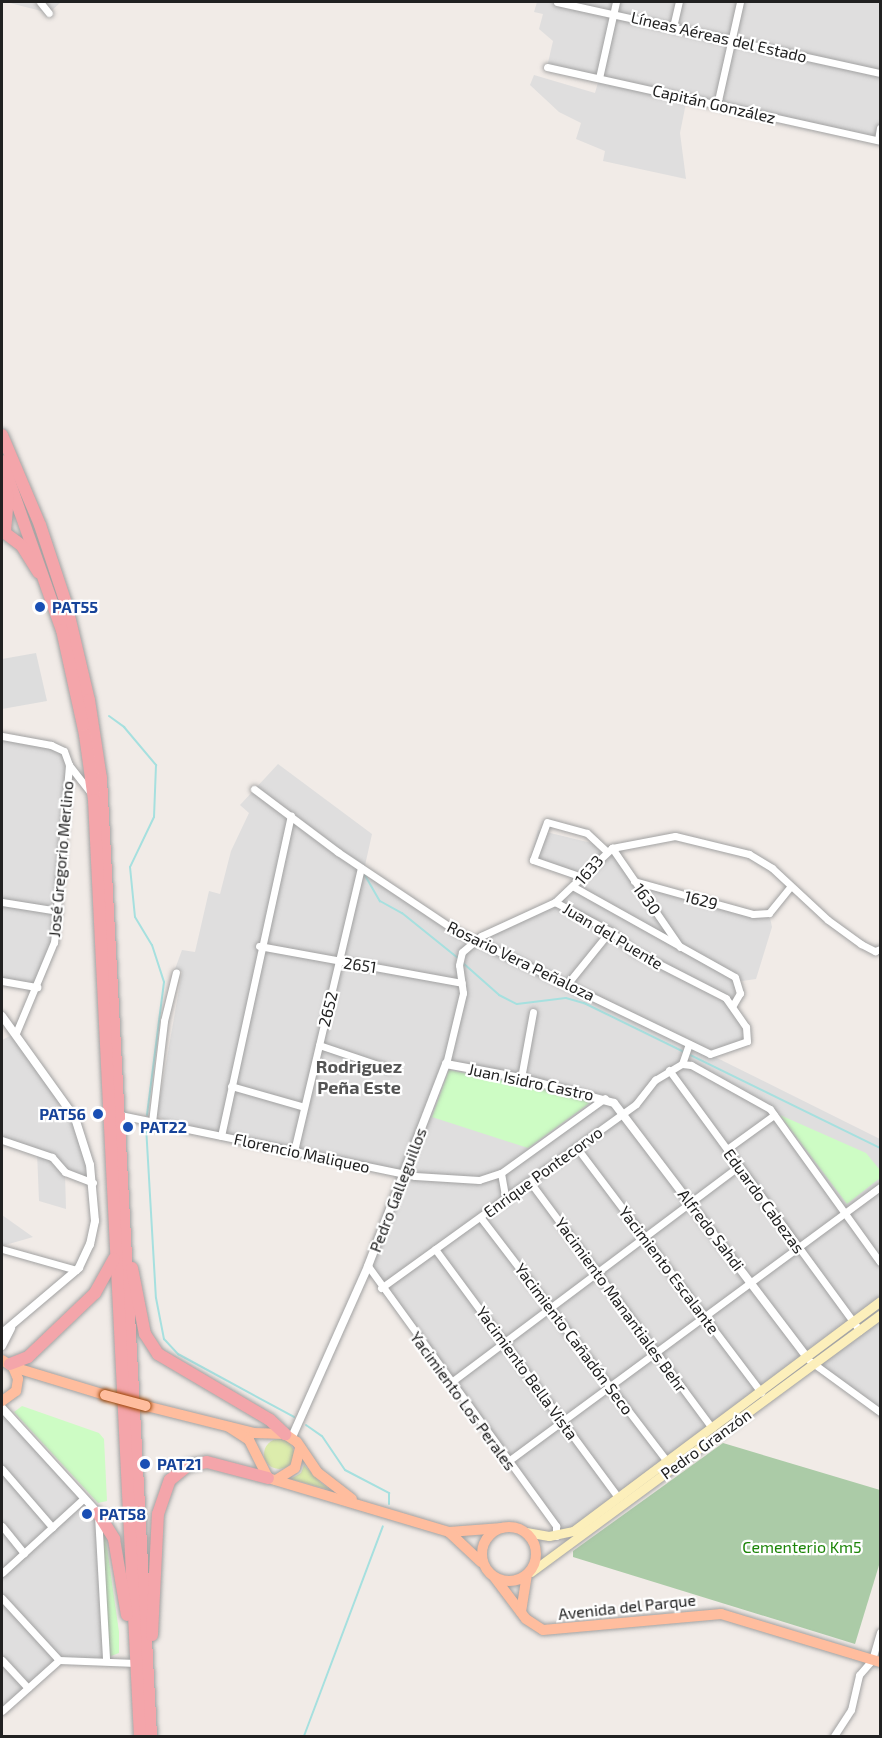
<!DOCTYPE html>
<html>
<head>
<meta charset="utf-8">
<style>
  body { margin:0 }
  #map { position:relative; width:882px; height:1738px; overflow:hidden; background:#f1ebe7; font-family:"Exo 2",sans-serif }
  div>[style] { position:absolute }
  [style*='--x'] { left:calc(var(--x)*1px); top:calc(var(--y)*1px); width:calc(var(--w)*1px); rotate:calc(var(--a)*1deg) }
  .residential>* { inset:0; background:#dfdede }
  .grass>* { inset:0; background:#dcecac }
  .round { border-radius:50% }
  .cemetery>* { inset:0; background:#abcba7 }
  .park>* { inset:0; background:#cdfcc4 }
  .parking>* { inset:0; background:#ddd }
  .stream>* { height:2px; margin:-1px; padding:0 1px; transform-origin:1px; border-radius:1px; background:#a6e0df }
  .roads { filter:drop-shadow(0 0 2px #a2a2a2) drop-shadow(0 0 2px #a2a2a2) }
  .minor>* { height:7px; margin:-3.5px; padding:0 3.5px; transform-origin:3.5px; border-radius:3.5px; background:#fff }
  .tertiary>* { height:8px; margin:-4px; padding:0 4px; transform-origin:4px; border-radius:4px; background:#fff }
  .secondary>* { height:9px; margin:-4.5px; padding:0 4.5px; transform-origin:4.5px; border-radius:4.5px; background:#fcefbb }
  .primary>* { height:10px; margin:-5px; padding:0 5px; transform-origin:5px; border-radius:5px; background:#ffbd9e }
  .primary>.ring { margin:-5px; padding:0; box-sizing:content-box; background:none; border:10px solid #ffbd9e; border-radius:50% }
  .trunk>* { height:12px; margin:-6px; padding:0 6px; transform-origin:6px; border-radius:6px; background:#f4a5aa }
  .bridges { filter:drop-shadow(0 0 2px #9d4200) drop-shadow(0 0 2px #9d4200) }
  .primary-bridge>* { height:10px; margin:-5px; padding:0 5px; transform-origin:5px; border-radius:5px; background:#ffbd9e }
  .dots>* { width:16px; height:16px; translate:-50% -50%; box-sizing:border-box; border:3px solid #fff; border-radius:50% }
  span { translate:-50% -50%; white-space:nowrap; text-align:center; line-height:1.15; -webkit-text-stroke:4.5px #fff; paint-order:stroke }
  .street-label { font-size:16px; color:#212121 }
  .transit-label { font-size:16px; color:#164399; font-weight:700 }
  .left { translate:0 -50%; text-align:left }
  .right { translate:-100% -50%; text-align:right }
  .park-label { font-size:16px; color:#1c8508 }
  .neighbourhood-label { font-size:18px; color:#545454; font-weight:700 }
  .frame { position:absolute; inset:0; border:3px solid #212121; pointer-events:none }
</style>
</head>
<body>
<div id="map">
  <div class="residential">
    <i style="clip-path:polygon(6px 2px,61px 2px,49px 13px)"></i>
    <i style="clip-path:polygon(537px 2px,880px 2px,880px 141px,687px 98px,680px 133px,686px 179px,603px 161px,605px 151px,576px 139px,581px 123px,559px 112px,530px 85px,534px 75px,595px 93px,599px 79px,547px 67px,553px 41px,539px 29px,543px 14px,534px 12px)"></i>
    <i style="clip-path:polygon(2px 736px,51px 745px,69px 759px,54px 942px,37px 987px,2px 981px)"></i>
    <i style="clip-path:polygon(278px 764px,372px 834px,364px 870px,476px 939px,514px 923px,574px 887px,572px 878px,530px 862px,538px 830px,612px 848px,634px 881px,753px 914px,769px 913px,772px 927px,756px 979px,742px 981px,737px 978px,733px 1005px,747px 1041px,711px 1055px,880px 1139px,880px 1412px,807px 1357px,573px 1531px,556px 1536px,556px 1526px,368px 1266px,405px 1174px,173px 1126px,157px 1115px,182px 972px,175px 969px,182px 950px,195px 952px,209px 891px,220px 894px,231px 851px,249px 813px,240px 805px)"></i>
    <i style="clip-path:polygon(16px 1033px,75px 1118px,93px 1183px,65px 1173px,66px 1209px,39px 1201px,37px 1152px,2px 1140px,2px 1040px)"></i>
    <i style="clip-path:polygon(2px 1215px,33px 1237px,2px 1246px)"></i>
    <i style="clip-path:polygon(2px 1408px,98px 1513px,106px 1660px,59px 1660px,2px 1711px)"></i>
  </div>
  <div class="grass">
    <i class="round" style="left:264px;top:1439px;width:30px;height:30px"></i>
    <i style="clip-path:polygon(304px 1465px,320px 1482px,330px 1490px,291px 1479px,301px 1473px)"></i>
  </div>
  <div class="cemetery">
    <i style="clip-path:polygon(723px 1443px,880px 1490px,880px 1562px,855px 1644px,573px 1557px,573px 1551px)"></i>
  </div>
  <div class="park">
    <i style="clip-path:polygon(449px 1070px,595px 1099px,528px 1148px,432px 1117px)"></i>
    <i style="clip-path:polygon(780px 1115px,866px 1153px,880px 1170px,880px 1178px,847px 1204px)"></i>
    <i style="clip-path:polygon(22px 1406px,99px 1433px,104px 1439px,107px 1501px,98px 1503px,14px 1412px)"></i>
    <i style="clip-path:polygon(103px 1519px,119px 1632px,119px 1653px,111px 1656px,108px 1653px)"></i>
  </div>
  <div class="parking">
    <i style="clip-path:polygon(36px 653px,47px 701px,2px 709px,2px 659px)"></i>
  </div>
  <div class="stream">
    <i style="--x:109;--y:716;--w:19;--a:36"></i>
    <i style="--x:124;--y:727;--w:50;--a:49.9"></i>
    <i style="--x:156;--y:765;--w:52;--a:92.2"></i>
    <i style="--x:154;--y:817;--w:55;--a:115.6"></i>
    <i style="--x:130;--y:867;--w:50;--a:84.3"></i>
    <i style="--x:135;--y:917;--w:33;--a:59"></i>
    <i style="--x:152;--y:945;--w:39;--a:72"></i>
    <i style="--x:164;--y:982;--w:134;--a:97.3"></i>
    <i style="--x:363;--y:872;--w:34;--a:60"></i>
    <i style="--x:380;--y:901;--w:25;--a:29"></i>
    <i style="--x:402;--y:913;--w:73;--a:38.9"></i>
    <i style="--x:463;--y:963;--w:48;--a:41.6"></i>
    <i style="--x:499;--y:995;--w:20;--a:27"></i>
    <i style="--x:517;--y:1004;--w:49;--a:-7"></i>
    <i style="--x:566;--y:998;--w:19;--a:16"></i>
    <i style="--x:584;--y:1003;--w:330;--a:26.1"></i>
    <i style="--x:146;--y:1126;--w:172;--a:86.7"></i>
    <i style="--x:156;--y:1298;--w:42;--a:79"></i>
    <i style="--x:164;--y:1339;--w:21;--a:47"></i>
    <i style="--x:178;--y:1354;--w:132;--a:28.5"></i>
    <i style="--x:306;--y:1425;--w:19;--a:35"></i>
    <i style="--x:322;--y:1436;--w:41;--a:55.9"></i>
    <i style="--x:345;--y:1470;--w:50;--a:27.6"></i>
    <i style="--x:389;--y:1493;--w:11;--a:90"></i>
    <i style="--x:304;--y:1736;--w:224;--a:-69.4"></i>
  </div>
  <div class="roads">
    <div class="minor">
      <i style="--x:40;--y:2;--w:14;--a:51"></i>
      <i style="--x:557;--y:2;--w:331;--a:12.4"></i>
      <i style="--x:673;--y:27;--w:26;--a:-77"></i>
      <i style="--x:547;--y:67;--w:341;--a:12.5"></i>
      <i style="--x:599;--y:78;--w:78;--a:-77.4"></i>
      <i style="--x:717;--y:105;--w:106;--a:-77.4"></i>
      <i style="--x:878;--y:140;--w:12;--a:-81"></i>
      <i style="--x:2;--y:736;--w:50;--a:10.4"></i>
      <i style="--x:51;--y:745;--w:14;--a:25"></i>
      <i style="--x:64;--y:751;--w:15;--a:70"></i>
      <i style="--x:69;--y:765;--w:178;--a:94.8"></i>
      <i style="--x:54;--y:942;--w:99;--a:112.7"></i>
      <i style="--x:69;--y:765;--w:37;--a:52"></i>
      <i style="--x:254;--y:789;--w:105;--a:36.9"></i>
      <i style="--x:338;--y:852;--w:142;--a:33.8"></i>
      <i style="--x:456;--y:931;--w:282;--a:25.8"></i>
      <i style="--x:710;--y:1054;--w:39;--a:-19"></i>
      <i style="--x:747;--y:1041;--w:14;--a:-94"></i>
      <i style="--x:746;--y:1027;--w:35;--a:-125"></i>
      <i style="--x:726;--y:998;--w:103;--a:-152.9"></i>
      <i style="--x:634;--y:951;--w:31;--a:-140"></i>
      <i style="--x:610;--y:931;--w:62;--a:-152.2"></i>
      <i style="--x:612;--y:848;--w:120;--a:55.5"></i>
      <i style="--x:582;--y:877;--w:52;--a:-160.9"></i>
      <i style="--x:533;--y:860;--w:40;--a:-69.8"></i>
      <i style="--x:547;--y:822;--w:41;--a:15.4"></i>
      <i style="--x:587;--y:833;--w:26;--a:43"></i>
      <i style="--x:634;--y:881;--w:123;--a:15.5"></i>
      <i style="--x:753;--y:914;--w:16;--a:-4"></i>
      <i style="--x:769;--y:913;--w:33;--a:-51"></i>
      <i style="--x:574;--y:887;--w:184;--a:29.2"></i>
      <i style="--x:735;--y:977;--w:17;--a:73"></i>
      <i style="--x:740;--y:993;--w:14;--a:120"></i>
      <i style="--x:2;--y:902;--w:57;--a:9.1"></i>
      <i style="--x:259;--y:946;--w:206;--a:10.3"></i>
      <i style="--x:2;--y:981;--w:36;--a:10"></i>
      <i style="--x:568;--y:983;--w:67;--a:-51.1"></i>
      <i style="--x:319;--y:1045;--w:75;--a:18.7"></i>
      <i style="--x:446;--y:1064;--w:73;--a:-76.5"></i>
      <i style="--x:463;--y:993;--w:28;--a:-98"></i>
      <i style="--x:459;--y:965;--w:13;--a:-77"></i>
      <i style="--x:462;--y:952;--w:25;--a:-40"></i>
      <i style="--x:481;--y:936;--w:81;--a:-24.7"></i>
      <i style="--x:555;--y:902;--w:79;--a:-43.5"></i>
      <i style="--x:612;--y:848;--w:64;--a:-10.8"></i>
      <i style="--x:675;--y:836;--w:76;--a:13.7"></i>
      <i style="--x:749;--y:854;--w:27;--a:31"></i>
      <i style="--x:772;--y:868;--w:76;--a:42.9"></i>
      <i style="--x:828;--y:920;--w:41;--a:36"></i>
      <i style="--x:861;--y:944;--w:16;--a:27"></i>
      <i style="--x:875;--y:951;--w:5;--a:-22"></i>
      <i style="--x:682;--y:1064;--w:9;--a:6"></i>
      <i style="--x:691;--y:1065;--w:90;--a:29.1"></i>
      <i style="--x:770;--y:1109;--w:188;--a:54.3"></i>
      <i style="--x:669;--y:1070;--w:323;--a:53.8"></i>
      <i style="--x:521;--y:1078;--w:67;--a:-79.7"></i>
      <i style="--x:231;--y:1086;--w:76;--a:16"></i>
      <i style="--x:120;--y:1115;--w:301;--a:11.7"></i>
      <i style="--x:415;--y:1176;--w:64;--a:3.6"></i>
      <i style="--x:479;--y:1180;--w:23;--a:-18"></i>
      <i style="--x:501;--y:1173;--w:128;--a:-35.8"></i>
      <i style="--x:152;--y:1122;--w:102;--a:-83.2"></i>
      <i style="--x:164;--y:1021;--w:50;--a:-76.2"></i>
      <i style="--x:221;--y:1136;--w:328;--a:-77.7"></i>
      <i style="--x:2;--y:1140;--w:53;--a:18.8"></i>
      <i style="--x:52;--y:1157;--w:20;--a:49"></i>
      <i style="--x:65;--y:1172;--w:30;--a:21"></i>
      <i style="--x:577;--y:1148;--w:306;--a:53"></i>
      <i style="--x:727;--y:1149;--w:58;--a:-35.9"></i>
      <i style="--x:294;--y:1151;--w:291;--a:-76.7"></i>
      <i style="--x:501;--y:1173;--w:27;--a:80"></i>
      <i style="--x:530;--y:1182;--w:306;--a:53.5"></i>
      <i style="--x:481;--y:1218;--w:306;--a:52.6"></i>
      <i style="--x:2;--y:1249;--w:77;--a:15.8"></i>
      <i style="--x:435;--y:1249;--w:308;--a:53.6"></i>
      <i style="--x:368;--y:1266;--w:321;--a:54.1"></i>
      <i style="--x:556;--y:1526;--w:10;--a:90"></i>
      <i style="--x:381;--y:1288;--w:314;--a:-35.8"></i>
      <i style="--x:636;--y:1104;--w:31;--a:-52"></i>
      <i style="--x:655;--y:1080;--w:31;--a:-31"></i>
      <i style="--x:682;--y:1064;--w:21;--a:-71"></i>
      <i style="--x:810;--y:1361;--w:87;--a:36.1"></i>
      <i style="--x:450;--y:1383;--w:361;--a:-36.9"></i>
      <i style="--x:507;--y:1462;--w:463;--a:-36.4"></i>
      <i style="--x:2;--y:1469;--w:77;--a:49.2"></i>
      <i style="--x:98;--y:1515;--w:145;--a:86.8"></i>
      <i style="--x:2;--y:1526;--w:35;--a:51"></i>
      <i style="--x:2;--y:1573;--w:111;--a:-42.4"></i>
      <i style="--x:2;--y:1598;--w:84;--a:47.4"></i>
      <i style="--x:59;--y:1660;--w:77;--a:2.2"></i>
      <i style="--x:2;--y:1660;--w:38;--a:47"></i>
      <i style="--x:2;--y:1711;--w:76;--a:-41.8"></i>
      <i style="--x:834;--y:1736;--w:31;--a:-57"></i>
      <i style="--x:851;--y:1710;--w:36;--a:-77"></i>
      <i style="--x:859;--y:1675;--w:20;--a:-49"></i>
      <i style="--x:872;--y:1660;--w:29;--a:-74"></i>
    </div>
    <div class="tertiary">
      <i style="--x:2;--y:1016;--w:125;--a:54.4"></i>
      <i style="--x:75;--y:1118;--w:49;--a:72.3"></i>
      <i style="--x:90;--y:1165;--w:56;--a:84.9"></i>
      <i style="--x:95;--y:1221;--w:24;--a:102"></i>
      <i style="--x:90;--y:1244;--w:26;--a:115"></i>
      <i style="--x:79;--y:1268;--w:101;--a:139.8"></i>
      <i style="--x:2;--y:1346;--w:20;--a:-63"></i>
      <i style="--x:2;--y:1408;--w:142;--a:47.6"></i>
      <i style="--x:292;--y:1437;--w:187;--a:-66"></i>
      <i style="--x:368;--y:1266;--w:217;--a:-68.9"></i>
      <i style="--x:446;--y:1064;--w:76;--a:10.6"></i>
      <i style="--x:521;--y:1078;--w:96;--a:15"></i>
      <i style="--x:614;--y:1103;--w:319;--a:52.8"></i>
    </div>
    <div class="secondary">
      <i style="--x:526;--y:1532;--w:23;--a:10"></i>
      <i style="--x:549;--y:1536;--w:25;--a:-12"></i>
      <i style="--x:573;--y:1531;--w:384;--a:-36.8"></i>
      <i style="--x:531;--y:1572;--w:433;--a:-36.4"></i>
    </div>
    <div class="primary">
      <i style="--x:2;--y:1360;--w:13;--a:32"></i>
      <i style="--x:13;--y:1367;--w:13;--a:67"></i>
      <i style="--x:18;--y:1379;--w:12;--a:99"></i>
      <i style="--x:16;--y:1391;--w:17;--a:144"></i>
      <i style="--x:13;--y:1367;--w:96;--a:16.9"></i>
      <i style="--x:146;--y:1406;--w:111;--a:14"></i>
      <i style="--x:254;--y:1433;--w:31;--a:2"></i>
      <i style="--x:285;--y:1434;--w:14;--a:34"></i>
      <i style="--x:297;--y:1442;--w:36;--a:56"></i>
      <i style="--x:317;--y:1472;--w:44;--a:37.6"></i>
      <i style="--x:229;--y:1427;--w:24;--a:33"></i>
      <i style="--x:249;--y:1440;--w:42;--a:63.4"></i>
      <i style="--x:268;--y:1478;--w:189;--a:16.6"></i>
      <i style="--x:449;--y:1532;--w:53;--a:-4.3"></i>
      <i style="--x:276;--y:1480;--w:22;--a:-32"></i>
      <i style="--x:295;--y:1468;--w:21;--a:-76"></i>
      <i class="ring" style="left:482px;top:1527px;width:44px;height:44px"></i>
      <i style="--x:449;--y:1532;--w:44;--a:43.2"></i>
      <i style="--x:495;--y:1578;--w:51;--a:52.9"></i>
      <i style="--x:526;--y:1619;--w:20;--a:33"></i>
      <i style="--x:543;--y:1630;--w:179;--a:-5.1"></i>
      <i style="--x:721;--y:1614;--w:166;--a:16.8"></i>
      <i style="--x:521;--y:1612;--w:37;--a:-81"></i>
    </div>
    <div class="trunk">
      <i style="--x:2;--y:435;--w:98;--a:67.1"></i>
      <i style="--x:40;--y:525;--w:82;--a:71.6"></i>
      <i style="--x:66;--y:603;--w:100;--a:76.7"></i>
      <i style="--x:89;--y:700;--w:79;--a:81.3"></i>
      <i style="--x:101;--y:778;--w:959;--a:87.01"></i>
      <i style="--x:2;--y:461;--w:179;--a:70.5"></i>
      <i style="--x:62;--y:630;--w:107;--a:77.6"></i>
      <i style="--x:85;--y:735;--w:66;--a:82.1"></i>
      <i style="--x:94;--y:800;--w:937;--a:87.19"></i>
      <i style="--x:4;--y:483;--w:15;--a:74"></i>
      <i style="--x:8;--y:497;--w:36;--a:95"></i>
      <i style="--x:5;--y:533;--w:21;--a:37"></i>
      <i style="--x:22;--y:546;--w:31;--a:58"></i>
      <i style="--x:132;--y:1268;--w:67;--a:78.9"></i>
      <i style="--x:145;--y:1334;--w:24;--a:57"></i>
      <i style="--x:158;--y:1354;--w:130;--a:30.5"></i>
      <i style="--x:270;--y:1420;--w:21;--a:43"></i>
      <i style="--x:10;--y:1364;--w:19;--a:-21"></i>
      <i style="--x:28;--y:1357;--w:93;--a:-43.7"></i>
      <i style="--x:95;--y:1293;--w:39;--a:-61"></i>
      <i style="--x:98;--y:1513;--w:31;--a:58"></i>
      <i style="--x:114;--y:1539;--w:77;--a:80.3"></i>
      <i style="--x:152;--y:1635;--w:121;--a:-87.2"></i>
      <i style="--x:158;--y:1514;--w:36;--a:-71"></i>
      <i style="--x:170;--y:1480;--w:22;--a:-39"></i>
      <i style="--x:187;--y:1466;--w:20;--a:-11"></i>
      <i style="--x:207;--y:1462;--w:63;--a:14.7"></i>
    </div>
  </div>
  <div class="bridges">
    <div class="primary-bridge">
      <i style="--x:105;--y:1395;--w:42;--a:15"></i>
    </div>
  </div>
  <div class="dots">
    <i style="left:40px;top:607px;background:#1a4fb4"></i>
    <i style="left:98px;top:1114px;background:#1a4fb4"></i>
    <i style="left:128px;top:1127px;background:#1a4fb4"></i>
    <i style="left:145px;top:1464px;background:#1a4fb4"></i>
    <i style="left:87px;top:1514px;background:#1a4fb4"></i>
  </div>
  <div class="street-label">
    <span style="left:719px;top:37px;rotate:13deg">Líneas Aéreas del Estado</span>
    <span style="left:714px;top:104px;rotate:13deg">Capitán González</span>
    <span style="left:61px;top:859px;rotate:-85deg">José Gregorio Merlino</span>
    <span style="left:589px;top:870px;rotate:-49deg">1633</span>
    <span style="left:647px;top:899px;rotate:54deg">1630</span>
    <span style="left:701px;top:900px;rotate:15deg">1629</span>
    <span style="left:613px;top:936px;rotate:31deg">Juan del Puente</span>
    <span style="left:521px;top:961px;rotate:26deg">Rosario Vera Peñaloza</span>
    <span style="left:360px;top:965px;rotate:8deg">2651</span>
    <span style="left:328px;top:1009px;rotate:-76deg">2652</span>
    <span style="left:531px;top:1082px;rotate:12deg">Juan Isidro Castro</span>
    <span style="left:302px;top:1153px;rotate:12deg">Florencio Maliqueo</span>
    <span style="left:543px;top:1172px;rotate:-36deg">Enrique Pontecorvo</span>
    <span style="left:398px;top:1190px;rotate:-69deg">Pedro Galleguillos</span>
    <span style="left:764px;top:1201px;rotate:54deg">Eduardo Cabezas</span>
    <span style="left:711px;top:1230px;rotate:53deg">Alfredo Sahdi</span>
    <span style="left:669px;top:1270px;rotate:53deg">Yacimiento Escalante</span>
    <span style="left:621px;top:1305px;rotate:54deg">Yacimiento Manantiales Behr</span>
    <span style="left:574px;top:1339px;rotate:53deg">Yacimiento Cañadón Seco</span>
    <span style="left:527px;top:1373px;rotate:54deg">Yacimiento Bella Vista</span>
    <span style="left:463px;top:1401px;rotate:54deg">Yacimiento Los Perales</span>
    <span style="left:706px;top:1444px;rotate:-36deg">Pedro Granzón</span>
    <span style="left:627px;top:1607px;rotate:-6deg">Avenida del Parque</span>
  </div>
  <div class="transit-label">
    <span class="left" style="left:52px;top:607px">PAT55</span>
    <span class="right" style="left:86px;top:1114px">PAT56</span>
    <span class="left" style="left:140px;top:1127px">PAT22</span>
    <span class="left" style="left:157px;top:1464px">PAT21</span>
    <span class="left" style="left:99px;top:1514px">PAT58</span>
  </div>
  <div class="park-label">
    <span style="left:802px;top:1547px">Cementerio Km5</span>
  </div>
  <div class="neighbourhood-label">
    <span style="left:359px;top:1077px">Rodriguez<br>Peña Este</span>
  </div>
  <div class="frame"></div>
</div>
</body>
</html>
